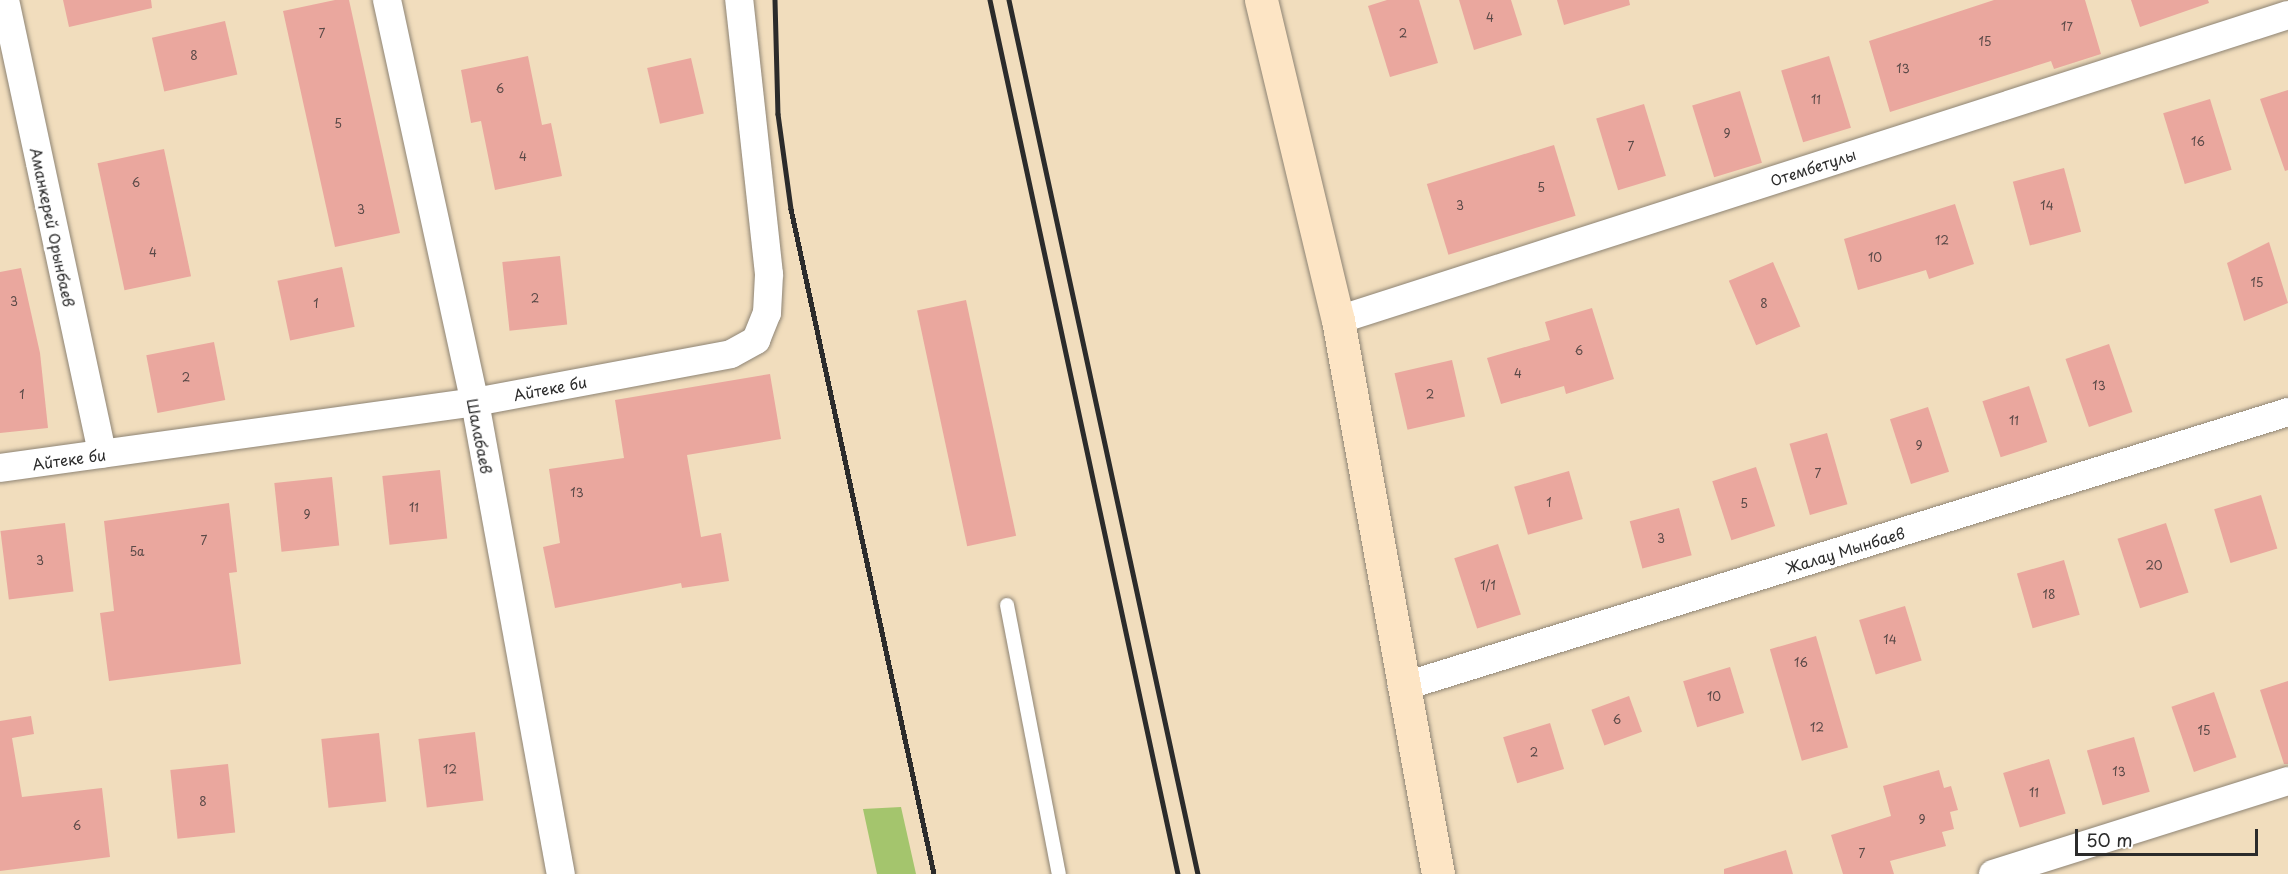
<!DOCTYPE html>
<html>
<head>
<meta charset="utf-8">
<style>
  body { margin:0 }
  #map { position:relative; width:2288px; height:874px; overflow:hidden; background:#f1ddbd; font-family:"Playpen Sans",sans-serif }
  div>[style] { position:absolute }
  [style*='--x'] { left:calc(var(--x)*1px); top:calc(var(--y)*1px); width:calc(var(--w)*1px); rotate:calc(var(--a)*1deg) }
  .green>* { inset:0; background:#a4c56d }
  .building>* { inset:0; background:#eaa79e; transform-origin:0 0 }
  .roads { filter:drop-shadow(0 0 2px #8e8474) drop-shadow(0 0 2px #8e8474) }
  .lane>* { height:14px; margin:-7px; padding:0 7px; transform-origin:7px; border-radius:7px; background:#fff }
  .street>* { height:28px; margin:-14px; padding:0 14px; transform-origin:14px; border-radius:14px; background:#fff }
  .secondary>* { height:33px; margin:-16.5px; padding:0 16.5px; transform-origin:16.5px; border-radius:16.5px; background:#fde5c5 }
  .rail>* { height:4.5px; margin:-2.25px; padding:0 2.25px; transform-origin:2.25px; border-radius:2.25px; background:#2b2b2b }
  span { translate:-50% -50%; white-space:nowrap; text-align:center; line-height:1.15; -webkit-text-stroke:6px #fff; paint-order:stroke }
  .number-label { font-size:12px; color:#5b4a48 }
  .number-label span { -webkit-text-stroke-width:0 }
  .street-label { font-size:15px; color:#2b2b2b }
  .scale { position:absolute; left:2075px; top:829px; width:183px; height:27px; box-sizing:border-box; border:3px solid #2b2b2b; border-top:0; padding-left:8px; font-size:18px; line-height:21px; white-space:nowrap; color:#2b2b2b; -webkit-text-stroke:4px #fff; paint-order:stroke }
</style>
</head>
<body>
<div id="map">
  <div class="green">
    <i style="clip-path:polygon(901px 807px,916px 874px,877px 874px,863px 809px)"></i>
  </div>
  <div class="building">
    <i style="clip-path:polygon(63px 0,151px 0,152px 8px,69px 27px)"></i>
    <i style="clip-path:polygon(335px 0,349px 0,400px 233px,335px 247px,283px 11px)"></i>
    <i style="clip-path:polygon(1387px 0,1419px 0,1438px 63px,1390px 77px,1368px 6px)"></i>
    <i style="clip-path:polygon(1459px 0,1511px 0,1522px 35px,1474px 50px)"></i>
    <i style="clip-path:polygon(1557px 0,1629px 0,1630px 5px,1564px 25px)"></i>
    <i style="clip-path:polygon(1994px 0,2085px 0,2101px 54px,2054px 69px,2051px 61px,1890px 112px,1869px 41px)"></i>
    <i style="clip-path:polygon(2131px 0,2208px 0,2209px 3px,2140px 27px)"></i>
    <i style="left:225px;top:21px;width:55px;height:75px;rotate:77deg"></i>
    <i style="clip-path:polygon(528px 56px,542px 125px,551px 123px,562px 176px,495px 190px,481px 121px,471px 123px,461px 70px)"></i>
    <i style="left:1829px;top:56px;width:75px;height:50px;rotate:73deg"></i>
    <i style="left:691px;top:58px;width:57px;height:45px;rotate:77deg"></i>
    <i style="clip-path:polygon(2288px 90px,2288px 170px,2285px 171px,2260px 99px)"></i>
    <i style="left:1740px;top:91px;width:75px;height:50px;rotate:73deg"></i>
    <i style="left:2210px;top:99px;width:74px;height:49px;rotate:73deg"></i>
    <i style="left:1644px;top:104px;width:75px;height:50px;rotate:73deg"></i>
    <i style="left:1554px;top:145px;width:74px;height:133px;rotate:73deg"></i>
    <i style="left:164px;top:149px;width:130px;height:68px;rotate:78deg"></i>
    <i style="left:2064px;top:168px;width:66px;height:53px;rotate:75deg"></i>
    <i style="clip-path:polygon(1955px 204px,1974px 264px,1929px 279px,1926px 270px,1858px 290px,1844px 239px)"></i>
    <i style="clip-path:polygon(2269px 242px,2288px 303px,2244px 321px,2227px 263px)"></i>
    <i style="left:560px;top:256px;width:69px;height:58px;rotate:84deg"></i>
    <i style="left:1773px;top:262px;width:70px;height:48px;rotate:67deg"></i>
    <i style="left:342px;top:267px;width:61px;height:66px;rotate:78deg"></i>
    <i style="clip-path:polygon(21px 268px,40px 353px,48px 428px,0 433px,0 272px)"></i>
    <i style="left:966px;top:300px;width:241px;height:50px;rotate:78deg"></i>
    <i style="clip-path:polygon(1592px 308px,1614px 379px,1566px 394px,1564px 386px,1501px 404px,1487px 358px,1550px 340px,1545px 322px)"></i>
    <i style="left:214px;top:342px;width:59px;height:69px;rotate:79deg"></i>
    <i style="left:2109px;top:344px;width:72px;height:46px;rotate:71deg"></i>
    <i style="left:1452px;top:360px;width:58px;height:59px;rotate:77deg"></i>
    <i style="clip-path:polygon(770px 374px,781px 439px,687px 455px,701px 537px,721px 533px,729px 581px,682px 588px,681px 583px,555px 608px,543px 547px,560px 543px,549px 469px,624px 458px,615px 400px)"></i>
    <i style="left:2029px;top:386px;width:59px;height:49px;rotate:72deg"></i>
    <i style="left:1928px;top:407px;width:68px;height:40px;rotate:72deg"></i>
    <i style="left:1827px;top:433px;width:74px;height:39px;rotate:74deg"></i>
    <i style="left:1756px;top:467px;width:62px;height:46px;rotate:72deg"></i>
    <i style="left:440px;top:470px;width:69px;height:58px;rotate:84deg"></i>
    <i style="left:1569px;top:471px;width:50px;height:57px;rotate:74deg"></i>
    <i style="left:332px;top:477px;width:69px;height:58px;rotate:84deg"></i>
    <i style="left:2261px;top:495px;width:56px;height:49px;rotate:73deg"></i>
    <i style="clip-path:polygon(229px 503px,237px 572px,229px 573px,241px 664px,109px 681px,100px 613px,114px 611px,104px 521px)"></i>
    <i style="left:1679px;top:508px;width:49px;height:51px;rotate:75deg"></i>
    <i style="left:65px;top:523px;width:69px;height:65px;rotate:83deg"></i>
    <i style="left:2166px;top:523px;width:73px;height:51px;rotate:72deg"></i>
    <i style="left:1498px;top:544px;width:74px;height:46px;rotate:72deg"></i>
    <i style="left:2064px;top:560px;width:57px;height:49px;rotate:74deg"></i>
    <i style="left:1905px;top:606px;width:57px;height:48px;rotate:73deg"></i>
    <i style="left:1816px;top:636px;width:116px;height:48px;rotate:74deg"></i>
    <i style="left:1730px;top:667px;width:48px;height:49px;rotate:73deg"></i>
    <i style="clip-path:polygon(2288px 681px,2288px 764px,2284px 764px,2260px 690px)"></i>
    <i style="left:2214px;top:692px;width:69px;height:45px;rotate:71deg"></i>
    <i style="left:1629px;top:696px;width:38px;height:40px;rotate:70deg"></i>
    <i style="clip-path:polygon(31px 716px,34px 734px,12px 738px,22px 797px,102px 788px,110px 857px,0 871px,0 721px)"></i>
    <i style="left:1550px;top:723px;width:48px;height:49px;rotate:73deg"></i>
    <i style="left:475px;top:732px;width:69px;height:57px;rotate:83deg"></i>
    <i style="left:379px;top:733px;width:69px;height:58px;rotate:84deg"></i>
    <i style="left:2134px;top:737px;width:57px;height:49px;rotate:74deg"></i>
    <i style="left:2049px;top:759px;width:57px;height:48px;rotate:73deg"></i>
    <i style="left:228px;top:764px;width:69px;height:58px;rotate:84deg"></i>
    <i style="clip-path:polygon(1939px 770px,1944px 788px,1951px 786px,1958px 810px,1950px 812px,1954px 829px,1942px 832px,1946px 846px,1890px 861px,1894px 874px,1843px 874px,1831px 835px,1891px 816px,1883px 786px)"></i>
    <i style="clip-path:polygon(1786px 850px,1793px 874px,1724px 874px,1724px 869px)"></i>
  </div>
  <div class="roads">
    <div class="lane">
      <i style="--x:1007;--y:605;--w:274;--a:79.1"></i>
    </div>
    <div class="street">
      <i style="--x:5;--y:0;--w:464;--a:77.9"></i>
      <i style="--x:387;--y:0;--w:412;--a:77.7"></i>
      <i style="--x:475;--y:402;--w:480;--a:79.7"></i>
      <i style="--x:1338;--y:320;--w:998;--a:-17.8"></i>
      <i style="--x:0;--y:468;--w:480;--a:-7.9"></i>
      <i style="--x:475;--y:402;--w:260;--a:-10.6"></i>
      <i style="--x:731;--y:354;--w:29;--a:-29"></i>
      <i style="--x:756;--y:340;--w:29;--a:-68"></i>
      <i style="--x:767;--y:313;--w:39;--a:-87"></i>
      <i style="--x:769;--y:274;--w:276;--a:-96.2"></i>
      <i style="--x:1402;--y:687;--w:928;--a:-17.24"></i>
      <i style="--x:1993;--y:874;--w:309;--a:-17.5"></i>
    </div>
    <div class="secondary">
      <i style="--x:1261;--y:0;--w:329;--a:76.5"></i>
      <i style="--x:1338;--y:320;--w:563;--a:79.77"></i>
    </div>
  </div>
  <div class="rail">
    <i style="--x:775;--y:0;--w:114;--a:88.5"></i>
    <i style="--x:778;--y:114;--w:96;--a:82.2"></i>
    <i style="--x:791;--y:209;--w:680;--a:77.86"></i>
    <i style="--x:990;--y:0;--w:894;--a:77.86"></i>
    <i style="--x:1009;--y:0;--w:894;--a:77.8"></i>
  </div>
  <div class="number-label">
    <span style="left:1490px;top:18px">4</span>
    <span style="left:2067px;top:27px">17</span>
    <span style="left:322px;top:34px">7</span>
    <span style="left:1403px;top:34px">2</span>
    <span style="left:1985px;top:42px">15</span>
    <span style="left:194px;top:56px">8</span>
    <span style="left:1903px;top:69px">13</span>
    <span style="left:500px;top:89px">6</span>
    <span style="left:1816px;top:100px">11</span>
    <span style="left:338px;top:124px">5</span>
    <span style="left:1727px;top:134px">9</span>
    <span style="left:2198px;top:142px">16</span>
    <span style="left:1631px;top:147px">7</span>
    <span style="left:523px;top:157px">4</span>
    <span style="left:136px;top:183px">6</span>
    <span style="left:1541px;top:188px">5</span>
    <span style="left:1460px;top:206px">3</span>
    <span style="left:2047px;top:206px">14</span>
    <span style="left:361px;top:210px">3</span>
    <span style="left:1942px;top:241px">12</span>
    <span style="left:153px;top:253px">4</span>
    <span style="left:1875px;top:258px">10</span>
    <span style="left:2257px;top:283px">15</span>
    <span style="left:535px;top:299px">2</span>
    <span style="left:14px;top:302px">3</span>
    <span style="left:316px;top:304px">1</span>
    <span style="left:1764px;top:304px">8</span>
    <span style="left:1579px;top:351px">6</span>
    <span style="left:1518px;top:374px">4</span>
    <span style="left:186px;top:378px">2</span>
    <span style="left:2099px;top:386px">13</span>
    <span style="left:22px;top:395px">1</span>
    <span style="left:1430px;top:395px">2</span>
    <span style="left:2014px;top:421px">11</span>
    <span style="left:1919px;top:446px">9</span>
    <span style="left:1818px;top:474px">7</span>
    <span style="left:577px;top:493px">13</span>
    <span style="left:1549px;top:503px">1</span>
    <span style="left:1744px;top:504px">5</span>
    <span style="left:414px;top:508px">11</span>
    <span style="left:307px;top:515px">9</span>
    <span style="left:1661px;top:539px">3</span>
    <span style="left:204px;top:541px">7</span>
    <span style="left:137px;top:552px">5а</span>
    <span style="left:40px;top:561px">3</span>
    <span style="left:2154px;top:566px">20</span>
    <span style="left:1488px;top:586px">1/1</span>
    <span style="left:2049px;top:595px">18</span>
    <span style="left:1890px;top:640px">14</span>
    <span style="left:1801px;top:663px">16</span>
    <span style="left:1714px;top:697px">10</span>
    <span style="left:1617px;top:720px">6</span>
    <span style="left:1817px;top:728px">12</span>
    <span style="left:2204px;top:731px">15</span>
    <span style="left:1534px;top:753px">2</span>
    <span style="left:450px;top:770px">12</span>
    <span style="left:2119px;top:772px">13</span>
    <span style="left:2034px;top:793px">11</span>
    <span style="left:203px;top:802px">8</span>
    <span style="left:1922px;top:820px">9</span>
    <span style="left:77px;top:826px">6</span>
    <span style="left:1862px;top:854px">7</span>
  </div>
  <div class="street-label">
    <span style="left:1813px;top:167px;rotate:-18deg">Отембетулы</span>
    <span style="left:53px;top:227px;rotate:78deg">Аманкерей Орынбаев</span>
    <span style="left:550px;top:388px;rotate:-11deg">Айтеке би</span>
    <span style="left:480px;top:436px;rotate:79deg">Шалабаев</span>
    <span style="left:69px;top:459px;rotate:-8deg">Айтеке би</span>
    <span style="left:1845px;top:550px;rotate:-17deg">Жалау Мынбаев</span>
  </div>
  <div class="scale">50 m</div>
</div>
</body>
</html>
